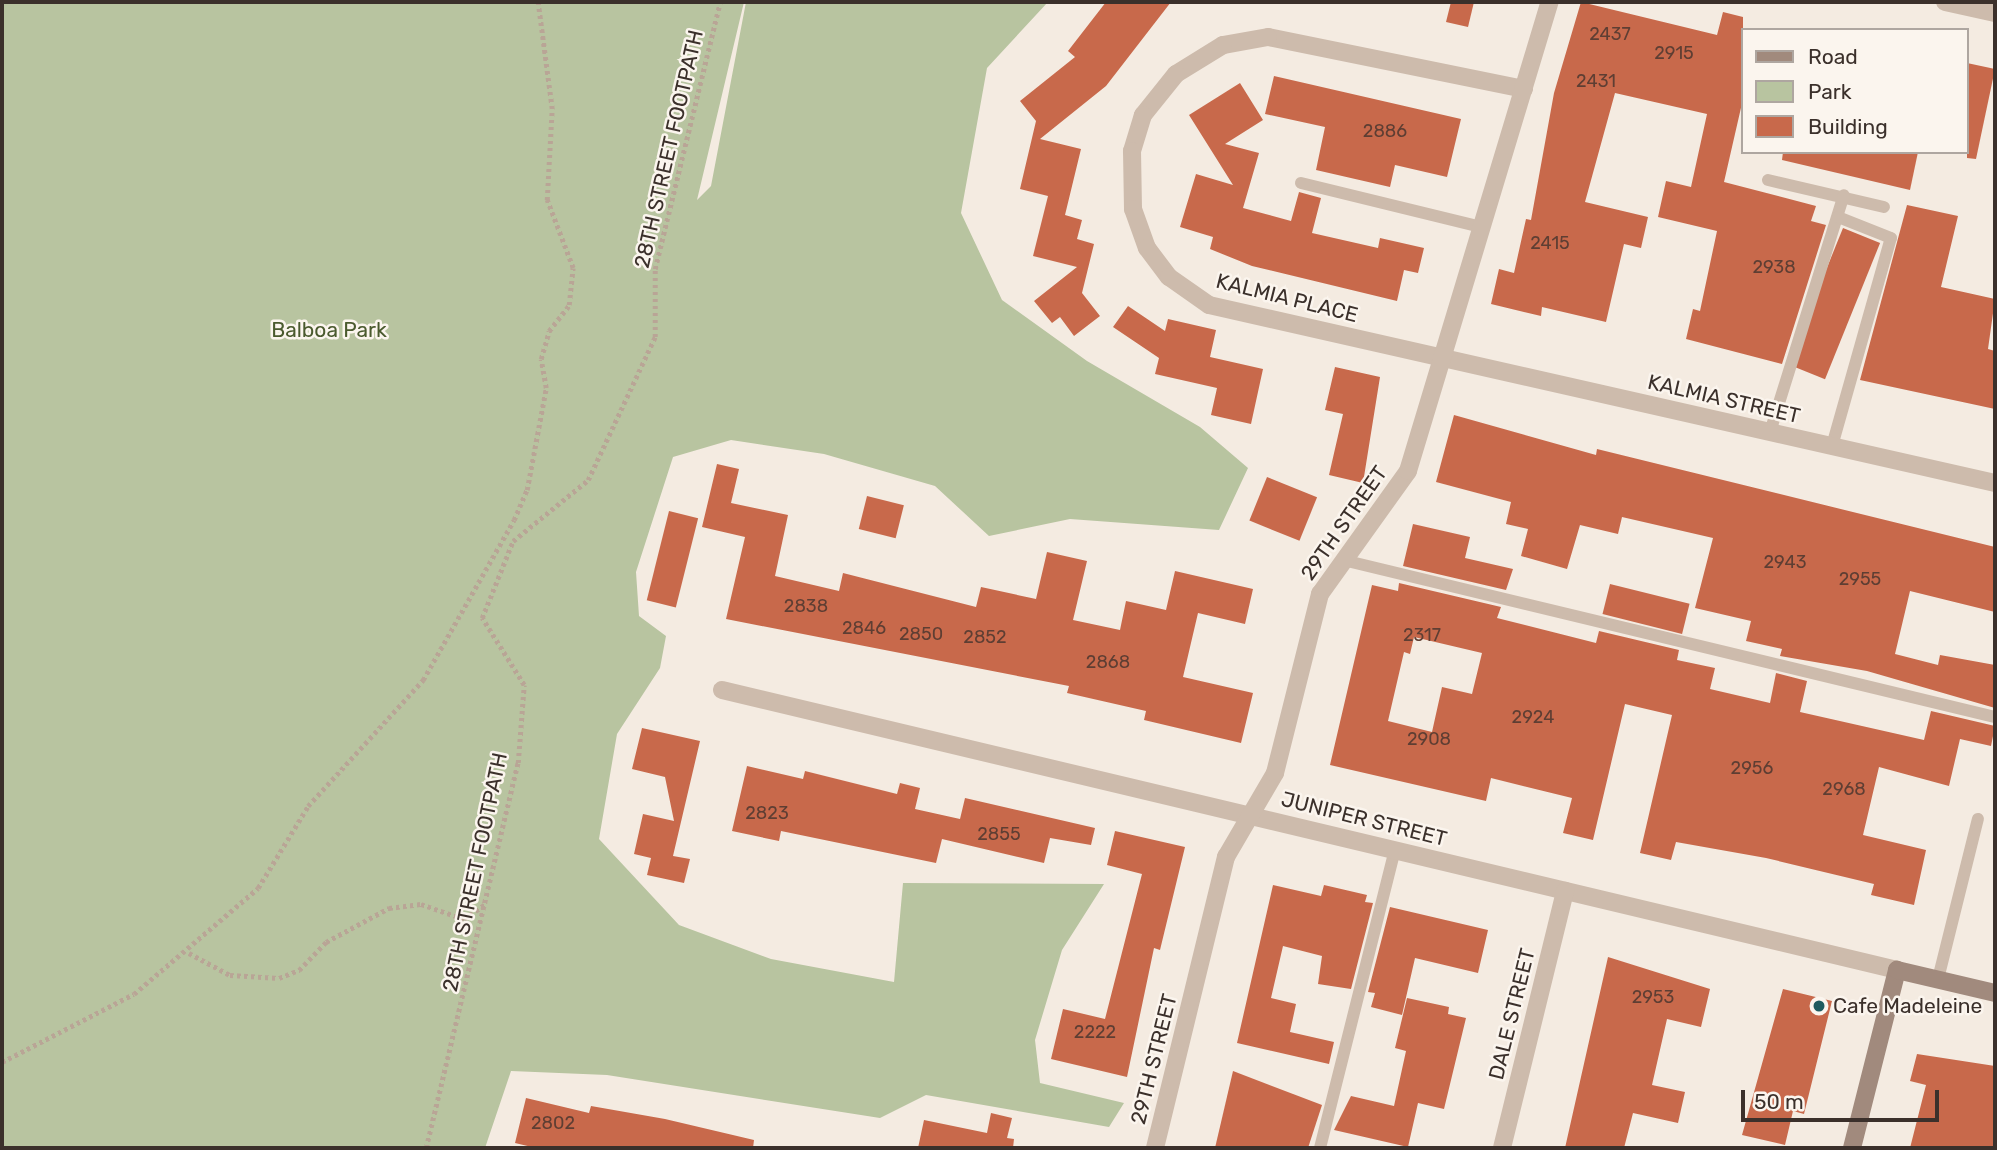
<!DOCTYPE html>
<html>
<head>
<meta charset="utf-8">
<style>
  body { margin:0 }
  #map { position:relative; width:1997px; height:1150px; overflow:hidden; background:#f4ebe1; font-family:Rubik,sans-serif }
  div>[style] { position:absolute }
  [style*='--x'] { left:calc(var(--x)*1px); top:calc(var(--y)*1px); width:calc(var(--w)*1px); rotate:calc(var(--a)*1deg) }
  .green>* { inset:0; background:#b8c4a0 }
  .building>* { inset:0; background:#c8694b; transform-origin:0 0 }
  .path>* { height:4.5px; margin-top:-2.25px; transform-origin:0; background:repeating-linear-gradient(90deg,#b9a596 0 3.5px,transparent 0 7px) }
  .lane>* { height:12px; margin:-6px; padding:0 6px; transform-origin:6px; border-radius:6px; background:#cdbbac }
  .street>* { height:18px; margin:-9px; padding:0 9px; transform-origin:9px; border-radius:9px; background:#cdbbac }
  .secondary>* { height:18px; margin:-9px; padding:0 9px; transform-origin:9px; border-radius:9px; background:#a18a7d }
  .dots>* { width:19px; height:19px; translate:-50% -50%; box-sizing:border-box; border:4px solid #fbf5ee; border-radius:50% }
  span { translate:-50% -50%; white-space:nowrap; text-align:center; line-height:1.15; -webkit-text-stroke:5px #fbf5ee; paint-order:stroke }
  .number-label { font-size:18px; color:#5e3e33 }
  .number-label span { -webkit-text-stroke-width:0 }
  .street-label { font-size:21px; color:#3b302b }
  .park-label { font-size:21px; color:#4a5a2e }
  .poi-label { font-size:21px; color:#3b302b }
  .left { translate:0 -50%; text-align:left }
  .frame { position:absolute; inset:0; border:4px solid #3b302b; pointer-events:none }
  .legend { position:absolute; left:1741px; top:28px; width:228px; height:126px; box-sizing:border-box; background:#fbf5ee; border:2px solid #aea6a0; margin:0; padding:9px 12px; list-style:none; font-size:21px; color:#3b302b }
  .legend li { display:flex; align-items:center; gap:14px; height:35px }
  .legend b { width:35px; border:2px solid #aea6a0 }
  .scale { position:absolute; left:1741px; top:1090px; width:198px; height:32px; box-sizing:border-box; border:4px solid #3b302b; border-top:0; padding-left:9px; font-size:21px; line-height:24px; white-space:nowrap; color:#3b302b; -webkit-text-stroke:5px #fbf5ee; paint-order:stroke }
</style>
</head>
<body>
<div id="map">
  <div class="green">
    <i style="clip-path:polygon(2px 2px,744px 2px,697px 200px,711px 186px,746px 2px,1048px 2px,987px 68px,961px 213px,1002px 300px,1087px 361px,1200px 427px,1248px 468px,1219px 530px,1070px 519px,989px 536px,935px 486px,824px 454px,731px 440px,673px 457px,636px 572px,639px 616px,666px 636px,660px 668px,617px 734px,599px 839px,679px 925px,771px 959px,894px 982px,903px 883px,1104px 884px,1062px 950px,1035px 1040px,1040px 1083px,1124px 1103px,1109px 1127px,926px 1095px,880px 1118px,607px 1075px,511px 1071px,485px 1148px,2px 1148px)"></i>
  </div>
  <div class="building">
    <i style="clip-path:polygon(1106px 2px,1171px 2px,1106px 86px,1040px 139px,1081px 149px,1065px 215px,1082px 220px,1077px 239px,1094px 244px,1082px 293px,1100px 316px,1074px 336px,1060px 317px,1052px 323px,1034px 301px,1077px 267px,1033px 256px,1048px 196px,1020px 189px,1036px 121px,1020px 101px,1075px 57px,1068px 51px)"></i>
    <i style="clip-path:polygon(1451px 2px,1474px 2px,1468px 27px,1446px 22px)"></i>
    <i style="clip-path:polygon(1581px 2px,1717px 35px,1723px 12px,1743px 17px,1743px 99px,1724px 182px,1816px 206px,1811px 221px,1826px 225px,1782px 364px,1686px 339px,1693px 309px,1700px 311px,1717px 231px,1658px 217px,1666px 181px,1691px 187px,1707px 114px,1615px 93px,1585px 202px,1648px 217px,1641px 248px,1624px 244px,1606px 322px,1542px 307px,1541px 316px,1491px 304px,1499px 269px,1514px 273px,1526px 219px,1531px 220px,1554px 93px)"></i>
    <i style="clip-path:polygon(1967px 63px,1995px 69px,1976px 159px,1967px 158px)"></i>
    <i style="clip-path:polygon(1274px 76px,1461px 119px,1447px 177px,1395px 165px,1390px 187px,1316px 170px,1325px 127px,1265px 114px)"></i>
    <i style="clip-path:polygon(1240px 83px,1263px 120px,1225px 144px,1259px 153px,1243px 208px,1291px 221px,1299px 192px,1321px 198px,1312px 233px,1378px 248px,1380px 238px,1424px 248px,1418px 273px,1404px 270px,1397px 301px,1252px 266px,1210px 249px,1213px 237px,1180px 227px,1196px 174px,1233px 185px,1189px 115px)"></i>
    <i style="clip-path:polygon(1783px 152px,1918px 152px,1910px 190px,1782px 160px)"></i>
    <i style="clip-path:polygon(1907px 205px,1958px 216px,1941px 287px,1995px 299px,1988px 349px,1995px 351px,1995px 409px,1860px 380px)"></i>
    <i style="left:1843px;top:228px;width:40px;height:147px;rotate:22deg"></i>
    <i style="clip-path:polygon(1128px 306px,1165px 331px,1168px 319px,1216px 330px,1210px 357px,1263px 369px,1251px 424px,1211px 415px,1217px 388px,1155px 374px,1159px 358px,1113px 327px)"></i>
    <i style="clip-path:polygon(1335px 367px,1380px 377px,1363px 483px,1329px 475px,1343px 414px,1325px 410px)"></i>
    <i style="clip-path:polygon(1454px 415px,1596px 455px,1597px 449px,1995px 547px,1995px 612px,1910px 591px,1895px 654px,1938px 665px,1940px 655px,1995px 665px,1995px 708px,1867px 671px,1780px 656px,1782px 649px,1746px 641px,1751px 621px,1695px 608px,1713px 538px,1622px 517px,1618px 534px,1580px 525px,1567px 569px,1521px 556px,1528px 529px,1506px 524px,1511px 502px,1436px 482px)"></i>
    <i style="clip-path:polygon(717px 464px,739px 469px,731px 503px,788px 515px,775px 576px,839px 591px,843px 573px,976px 607px,981px 587px,1036px 599px,1047px 552px,1087px 561px,1073px 620px,1120px 630px,1126px 601px,1166px 610px,1175px 571px,1253px 589px,1245px 624px,1198px 613px,1183px 677px,1253px 693px,1241px 743px,1144px 720px,1146px 711px,1067px 693px,1069px 686px,726px 619px,745px 537px,702px 527px)"></i>
    <i style="left:1267px;top:477px;width:54px;height:47px;rotate:22deg"></i>
    <i style="left:867px;top:496px;width:38px;height:34px;rotate:14deg"></i>
    <i style="left:669px;top:511px;width:30px;height:92px;rotate:14deg"></i>
    <i style="clip-path:polygon(1413px 524px,1470px 537px,1465px 558px,1513px 569px,1506px 590px,1403px 566px)"></i>
    <i style="clip-path:polygon(evenodd,1399px 583px,1501px 607px,1497px 618px,1596px 643px,1599px 631px,1679px 650px,1677px 660px,1715px 668px,1710px 689px,1770px 703px,1776px 673px,1807px 681px,1800px 712px,1924px 740px,1931px 711px,1995px 726px,1991px 746px,1960px 739px,1949px 786px,1879px 767px,1863px 835px,1926px 850px,1914px 905px,1871px 895px,1874px 884px,1766px 858px,1676px 842px,1671px 860px,1640px 853px,1672px 715px,1625px 704px,1593px 840px,1563px 833px,1572px 798px,1491px 778px,1486px 801px,1330px 765px,1372px 585px,1398px 591px,1399px 583px,1414px 637px,1482px 653px,1472px 694px,1442px 687px,1432px 732px,1388px 721px,1404px 652px,1410px 654px,1414px 637px)"></i>
    <i style="left:1610px;top:584px;width:82px;height:31px;rotate:14deg"></i>
    <i style="clip-path:polygon(642px 728px,700px 741px,673px 856px,690px 859px,684px 883px,647px 875px,651px 858px,634px 854px,643px 814px,674px 821px,665px 777px,632px 769px)"></i>
    <i style="clip-path:polygon(747px 766px,803px 779px,805px 771px,897px 794px,900px 783px,920px 788px,915px 809px,960px 819px,965px 798px,1095px 828px,1091px 845px,1050px 838px,1044px 863px,942px 839px,936px 863px,781px 831px,779px 841px,732px 831px)"></i>
    <i style="clip-path:polygon(1115px 831px,1185px 847px,1160px 950px,1154px 948px,1127px 1077px,1051px 1059px,1063px 1009px,1105px 1019px,1142px 874px,1107px 865px)"></i>
    <i style="clip-path:polygon(1273px 885px,1321px 896px,1324px 885px,1367px 895px,1365px 902px,1373px 903px,1351px 989px,1318px 984px,1322px 956px,1283px 946px,1271px 998px,1296px 1004px,1290px 1032px,1334px 1042px,1329px 1064px,1237px 1043px)"></i>
    <i style="clip-path:polygon(1390px 907px,1488px 930px,1478px 973px,1415px 958px,1402px 1015px,1371px 1007px,1375px 993px,1368px 992px)"></i>
    <i style="clip-path:polygon(1608px 957px,1710px 989px,1701px 1027px,1667px 1019px,1652px 1085px,1685px 1092px,1678px 1123px,1633px 1113px,1624px 1148px,1565px 1148px)"></i>
    <i style="clip-path:polygon(1783px 989px,1832px 1001px,1804px 1114px,1793px 1111px,1785px 1145px,1742px 1135px)"></i>
    <i style="clip-path:polygon(1407px 998px,1449px 1007px,1448px 1014px,1466px 1018px,1444px 1109px,1418px 1103px,1408px 1147px,1334px 1130px,1351px 1096px,1394px 1106px,1406px 1051px,1395px 1048px)"></i>
    <i style="clip-path:polygon(1917px 1054px,1995px 1066px,1995px 1148px,1910px 1148px,1926px 1085px,1910px 1081px)"></i>
    <i style="clip-path:polygon(1233px 1071px,1322px 1105px,1308px 1148px,1215px 1148px)"></i>
    <i style="clip-path:polygon(526px 1098px,589px 1113px,591px 1106px,665px 1119px,754px 1140px,753px 1148px,536px 1148px,515px 1143px)"></i>
    <i style="clip-path:polygon(991px 1113px,1012px 1118px,1007px 1138px,1014px 1139px,1013px 1148px,918px 1148px,924px 1120px,987px 1133px)"></i>
  </div>
  <div class="path">
    <i style="--x:189;--y:953;--w:47;--a:28.2"></i>
    <i style="--x:230;--y:975;--w:49;--a:3.5"></i>
    <i style="--x:279;--y:978;--w:22;--a:-22"></i>
    <i style="--x:299;--y:970;--w:39;--a:-46"></i>
    <i style="--x:326;--y:942;--w:72;--a:-28.4"></i>
    <i style="--x:389;--y:908;--w:32;--a:-7"></i>
    <i style="--x:421;--y:904;--w:46;--a:19.2"></i>
    <i style="--x:464;--y:919;--w:28;--a:-35"></i>
    <i style="--x:2;--y:1062;--w:148;--a:-27.3"></i>
    <i style="--x:134;--y:994;--w:163;--a:-40.5"></i>
    <i style="--x:258;--y:888;--w:96;--a:-58.6"></i>
    <i style="--x:308;--y:806;--w:171;--a:-47.6"></i>
    <i style="--x:423;--y:680;--w:184;--a:-60.4"></i>
    <i style="--x:514;--y:520;--w:33;--a:-67"></i>
    <i style="--x:527;--y:490;--w:104;--a:-79.4"></i>
    <i style="--x:546;--y:388;--w:29;--a:-100"></i>
    <i style="--x:541;--y:359;--w:29;--a:-74"></i>
    <i style="--x:549;--y:331;--w:33;--a:-52"></i>
    <i style="--x:569;--y:305;--w:37;--a:-84"></i>
    <i style="--x:573;--y:268;--w:73;--a:-110.9"></i>
    <i style="--x:547;--y:200;--w:91;--a:-86.9"></i>
    <i style="--x:552;--y:109;--w:108;--a:-97.5"></i>
    <i style="--x:426;--y:1148;--w:396;--a:-76.6"></i>
    <i style="--x:518;--y:763;--w:78;--a:-85.6"></i>
    <i style="--x:524;--y:685;--w:79;--a:-122.1"></i>
    <i style="--x:482;--y:618;--w:83;--a:-68.1"></i>
    <i style="--x:513;--y:541;--w:97;--a:-39.1"></i>
    <i style="--x:588;--y:480;--w:158;--a:-64.9"></i>
    <i style="--x:655;--y:337;--w:68;--a:-90"></i>
    <i style="--x:655;--y:269;--w:275;--a:-76.3"></i>
  </div>
  <div class="lane">
    <i style="--x:1768;--y:180;--w:119;--a:13.1"></i>
    <i style="--x:1301;--y:183;--w:186;--a:13.7"></i>
    <i style="--x:1770;--y:432;--w:248;--a:-72.7"></i>
    <i style="--x:1832;--y:446;--w:216;--a:-74.2"></i>
    <i style="--x:1891;--y:238;--w:57;--a:-158.4"></i>
    <i style="--x:1343;--y:560;--w:671;--a:13.54"></i>
    <i style="--x:1938;--y:979;--w:165;--a:-76"></i>
    <i style="--x:1320;--y:1148;--w:307;--a:-75.9"></i>
  </div>
  <div class="street">
    <i style="--x:1945;--y:2;--w:51;--a:12.4"></i>
    <i style="--x:1524;--y:89;--w:261;--a:-168.5"></i>
    <i style="--x:1268;--y:37;--w:46;--a:169.9"></i>
    <i style="--x:1223;--y:45;--w:55;--a:148.3"></i>
    <i style="--x:1176;--y:74;--w:53;--a:128.8"></i>
    <i style="--x:1143;--y:115;--w:38;--a:107"></i>
    <i style="--x:1132;--y:151;--w:58;--a:89"></i>
    <i style="--x:1133;--y:209;--w:41;--a:70.3"></i>
    <i style="--x:1147;--y:248;--w:36;--a:53"></i>
    <i style="--x:1169;--y:277;--w:49;--a:35"></i>
    <i style="--x:1209;--y:305;--w:806;--a:12.76"></i>
    <i style="--x:722;--y:690;--w:1208;--a:13.4"></i>
    <i style="--x:1155;--y:1148;--w:300;--a:-76.3"></i>
    <i style="--x:1226;--y:857;--w:97;--a:-59.7"></i>
    <i style="--x:1275;--y:773;--w:185;--a:-75.9"></i>
    <i style="--x:1320;--y:594;--w:151;--a:-54.4"></i>
    <i style="--x:1408;--y:471;--w:490;--a:-73.2"></i>
    <i style="--x:1502;--y:1148;--w:265;--a:-76.2"></i>
  </div>
  <div class="secondary">
    <i style="--x:1852;--y:1148;--w:184;--a:-75.8"></i>
    <i style="--x:1897;--y:970;--w:101;--a:13.2"></i>
  </div>
  <div class="dots">
    <i style="left:1819px;top:1006px;background:#1f5a5e"></i>
  </div>
  <div class="number-label">
    <span style="left:1610px;top:34px">2437</span>
    <span style="left:1674px;top:53px">2915</span>
    <span style="left:1596px;top:81px">2431</span>
    <span style="left:1385px;top:131px">2886</span>
    <span style="left:1550px;top:243px">2415</span>
    <span style="left:1774px;top:267px">2938</span>
    <span style="left:1785px;top:562px">2943</span>
    <span style="left:1860px;top:579px">2955</span>
    <span style="left:806px;top:606px">2838</span>
    <span style="left:864px;top:628px">2846</span>
    <span style="left:921px;top:634px">2850</span>
    <span style="left:1422px;top:635px">2317</span>
    <span style="left:985px;top:637px">2852</span>
    <span style="left:1108px;top:662px">2868</span>
    <span style="left:1533px;top:717px">2924</span>
    <span style="left:1429px;top:739px">2908</span>
    <span style="left:1752px;top:768px">2956</span>
    <span style="left:1844px;top:789px">2968</span>
    <span style="left:767px;top:813px">2823</span>
    <span style="left:999px;top:834px">2855</span>
    <span style="left:1653px;top:997px">2953</span>
    <span style="left:1095px;top:1032px">2222</span>
    <span style="left:553px;top:1123px">2802</span>
  </div>
  <div class="street-label">
    <span style="left:669px;top:149px;rotate:-77deg">28TH STREET FOOTPATH</span>
    <span style="left:1287px;top:298px;rotate:14deg">KALMIA PLACE</span>
    <span style="left:1724px;top:399px;rotate:13deg">KALMIA STREET</span>
    <span style="left:1344px;top:523px;rotate:-55deg">29TH STREET</span>
    <span style="left:1364px;top:819px;rotate:14deg">JUNIPER STREET</span>
    <span style="left:475px;top:872px;rotate:-78deg">28TH STREET FOOTPATH</span>
    <span style="left:1512px;top:1014px;rotate:-76deg">DALE STREET</span>
    <span style="left:1154px;top:1059px;rotate:-76deg">29TH STREET</span>
  </div>
  <div class="park-label">
    <span style="left:329px;top:330px">Balboa Park</span>
  </div>
  <div class="poi-label">
    <span class="left" style="left:1833px;top:1006px">Cafe Madeleine</span>
  </div>
  <div class="frame"></div>
  <ul class="legend">
  <li><b style="height:9px;background:#a18a7d"></b>Road</li>
  <li><b style="height:19px;background:#b8c4a0"></b>Park</li>
  <li><b style="height:19px;background:#c8694b"></b>Building</li>
  </ul>
  <div class="scale">50 m</div>
</div>
</body>
</html>
